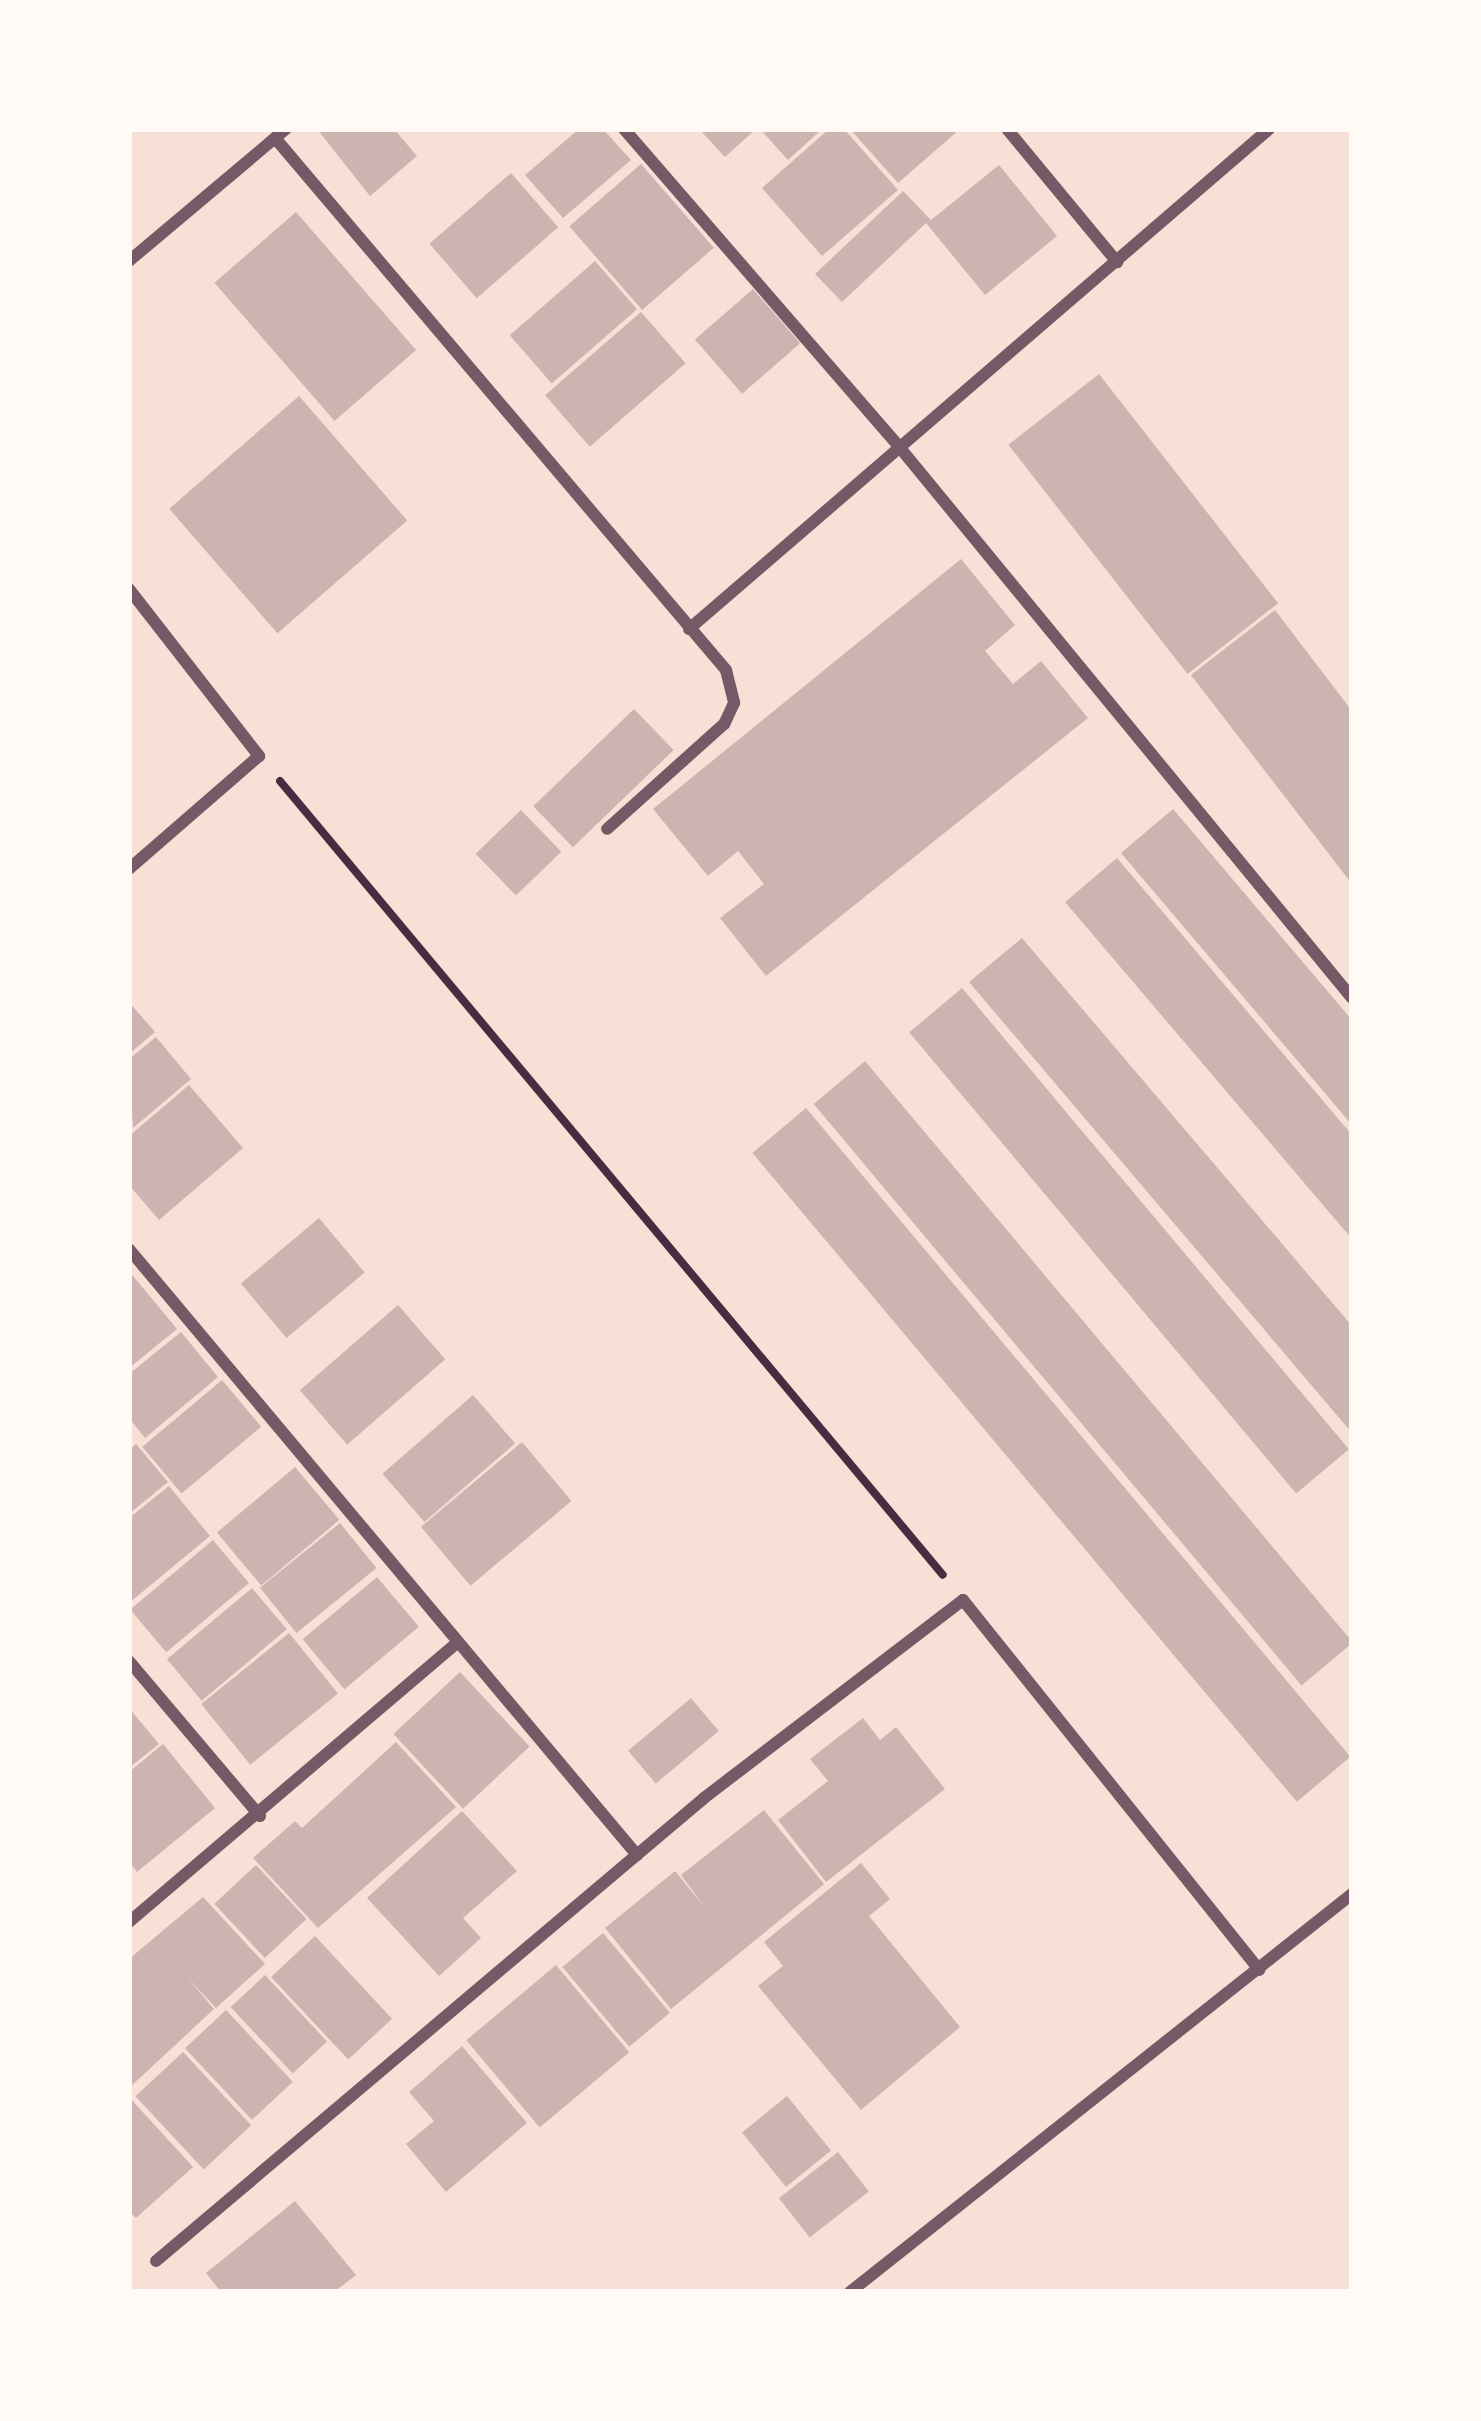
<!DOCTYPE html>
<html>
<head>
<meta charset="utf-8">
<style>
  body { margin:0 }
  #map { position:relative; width:1481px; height:2421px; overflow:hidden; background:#f7e1d7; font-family:Figtree,sans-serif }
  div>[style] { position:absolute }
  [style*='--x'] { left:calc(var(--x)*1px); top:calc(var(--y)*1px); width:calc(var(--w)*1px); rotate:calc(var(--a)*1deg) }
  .building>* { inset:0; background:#ccb4b1; transform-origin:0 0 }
  .path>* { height:8px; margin:-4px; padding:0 4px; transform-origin:4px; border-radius:4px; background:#4a2c40 }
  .minor>* { height:12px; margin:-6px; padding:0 6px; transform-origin:6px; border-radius:6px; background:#755966 }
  span { translate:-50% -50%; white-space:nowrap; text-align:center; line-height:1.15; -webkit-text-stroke:10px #fffaf5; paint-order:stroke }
  .frame { position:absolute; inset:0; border:132px solid #fffaf5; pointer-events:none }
</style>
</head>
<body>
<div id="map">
  <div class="building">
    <i style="clip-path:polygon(317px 129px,394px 129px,417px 156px,370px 196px)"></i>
    <i style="clip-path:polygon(579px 129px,603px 129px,631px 160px,563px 218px,525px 175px)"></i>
    <i style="clip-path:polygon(699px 129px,756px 129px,725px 157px)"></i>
    <i style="clip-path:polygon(760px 129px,822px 129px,788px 160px)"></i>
    <i style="clip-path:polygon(829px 129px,844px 129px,898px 190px,822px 256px,762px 188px)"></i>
    <i style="clip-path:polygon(850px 129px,960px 129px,898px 183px)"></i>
    <i style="left:641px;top:164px;width:111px;height:95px;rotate:49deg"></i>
    <i style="clip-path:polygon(999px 165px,1057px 236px,985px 295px,926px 223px,842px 302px,815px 274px,903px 191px,931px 220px)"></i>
    <i style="left:511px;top:173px;width:72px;height:108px;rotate:49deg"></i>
    <i style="left:296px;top:212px;width:183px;height:108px;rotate:49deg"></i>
    <i style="left:595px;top:261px;width:64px;height:113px;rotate:49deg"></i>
    <i style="left:753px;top:289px;width:72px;height:77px;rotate:49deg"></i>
    <i style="left:641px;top:312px;width:68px;height:127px;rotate:49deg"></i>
    <i style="left:1099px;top:374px;width:291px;height:115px;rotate:52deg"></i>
    <i style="left:299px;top:396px;width:165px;height:172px;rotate:49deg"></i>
    <i style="clip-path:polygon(961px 559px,1015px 625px,985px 651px,1013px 684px,1041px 661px,1088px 718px,766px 976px,720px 918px,764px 884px,738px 851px,708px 876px,653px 809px)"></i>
    <i style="clip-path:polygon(1275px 610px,1352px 711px,1352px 884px,1191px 675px)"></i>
    <i style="left:634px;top:709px;width:57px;height:140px;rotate:46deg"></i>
    <i style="clip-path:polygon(1173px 809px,1352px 1020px,1352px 1125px,1121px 853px)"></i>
    <i style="left:521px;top:810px;width:58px;height:63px;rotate:46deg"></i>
    <i style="clip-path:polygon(1117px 858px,1352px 1135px,1352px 1239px,1065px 902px)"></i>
    <i style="clip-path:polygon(1022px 938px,1352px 1326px,1352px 1433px,969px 982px)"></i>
    <i style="left:962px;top:988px;width:602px;height:69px;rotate:50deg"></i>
    <i style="clip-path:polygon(129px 1002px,155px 1032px,129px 1054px)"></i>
    <i style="clip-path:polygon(156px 1037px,191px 1079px,133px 1128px,129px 1059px)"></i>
    <i style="left:865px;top:1061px;width:759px;height:67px;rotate:50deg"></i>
    <i style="clip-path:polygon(189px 1085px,243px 1148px,159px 1220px,129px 1185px,129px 1136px)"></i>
    <i style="left:806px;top:1108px;width:847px;height:70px;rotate:50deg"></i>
    <i style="left:319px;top:1218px;width:71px;height:102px;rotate:50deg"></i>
    <i style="clip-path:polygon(129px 1271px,177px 1329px,129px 1368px)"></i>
    <i style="left:398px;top:1305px;width:72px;height:130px;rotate:49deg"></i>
    <i style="clip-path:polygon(181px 1332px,218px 1377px,145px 1438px,129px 1418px,129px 1374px)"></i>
    <i style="left:222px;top:1380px;width:61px;height:104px;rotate:50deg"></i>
    <i style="left:473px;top:1395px;width:64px;height:120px;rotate:49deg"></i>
    <i style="left:522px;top:1442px;width:77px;height:132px;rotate:50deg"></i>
    <i style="clip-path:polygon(136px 1444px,168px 1482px,129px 1514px,129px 1450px)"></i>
    <i style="left:295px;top:1467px;width:69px;height:102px;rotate:50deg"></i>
    <i style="clip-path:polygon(169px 1486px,210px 1536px,129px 1603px,129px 1518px)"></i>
    <i style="left:340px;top:1523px;width:58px;height:103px;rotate:51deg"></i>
    <i style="left:213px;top:1540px;width:56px;height:108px;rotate:50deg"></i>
    <i style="left:377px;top:1577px;width:65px;height:97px;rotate:50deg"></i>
    <i style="left:252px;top:1588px;width:54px;height:111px;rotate:50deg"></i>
    <i style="left:289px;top:1633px;width:78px;height:113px;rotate:51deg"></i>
    <i style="left:460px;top:1672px;width:102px;height:91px;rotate:47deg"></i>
    <i style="left:691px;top:1698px;width:43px;height:82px;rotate:50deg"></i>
    <i style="clip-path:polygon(129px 1708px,159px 1744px,129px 1768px)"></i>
    <i style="clip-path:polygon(863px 1718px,880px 1740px,896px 1727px,945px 1789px,826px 1882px,778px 1820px,828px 1781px,810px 1759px)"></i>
    <i style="clip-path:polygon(396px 1742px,456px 1807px,318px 1928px,253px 1858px,295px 1821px,302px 1828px)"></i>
    <i style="clip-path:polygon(163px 1744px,215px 1808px,137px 1872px,129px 1862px,129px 1772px)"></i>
    <i style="clip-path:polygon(764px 1810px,824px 1884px,671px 2009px,605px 1928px,675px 1871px,706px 1909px,681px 1875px)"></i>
    <i style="clip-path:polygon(462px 1811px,517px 1871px,463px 1918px,481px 1938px,439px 1976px,367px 1898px)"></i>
    <i style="clip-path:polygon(861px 1863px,890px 1899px,869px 1916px,960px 2027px,861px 2110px,758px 1986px,783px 1966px,764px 1942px)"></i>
    <i style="left:256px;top:1865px;width:74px;height:57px;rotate:47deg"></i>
    <i style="clip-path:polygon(203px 1897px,265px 1964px,216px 2008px,186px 1976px,214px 2009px,129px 2088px,129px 1959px)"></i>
    <i style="left:603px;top:1933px;width:104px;height:53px;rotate:50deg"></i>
    <i style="left:315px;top:1936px;width:113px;height:60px;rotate:47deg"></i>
    <i style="left:556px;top:1965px;width:114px;height:117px;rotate:50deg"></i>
    <i style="left:265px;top:1975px;width:91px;height:47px;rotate:47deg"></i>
    <i style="left:226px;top:2010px;width:98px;height:56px;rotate:47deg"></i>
    <i style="clip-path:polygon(462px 2046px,527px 2123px,446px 2192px,406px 2144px,434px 2121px,409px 2092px)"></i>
    <i style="left:183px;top:2052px;width:100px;height:65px;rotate:47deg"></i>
    <i style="left:787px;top:2096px;width:70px;height:58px;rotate:51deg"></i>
    <i style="clip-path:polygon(129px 2097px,193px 2167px,136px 2218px,129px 2211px)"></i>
    <i style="left:838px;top:2152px;width:50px;height:75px;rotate:52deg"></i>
    <i style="clip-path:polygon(295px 2201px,356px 2275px,334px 2292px,221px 2292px,206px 2273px)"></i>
  </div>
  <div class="path">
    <i style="--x:280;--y:781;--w:1034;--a:50.14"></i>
  </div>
  <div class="minor">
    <i style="--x:624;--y:129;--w:423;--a:49.1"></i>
    <i style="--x:901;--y:449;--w:710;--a:50.6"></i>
    <i style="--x:1007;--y:129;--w:173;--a:50.4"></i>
    <i style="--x:275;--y:138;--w:697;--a:49.71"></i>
    <i style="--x:726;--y:670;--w:34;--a:76"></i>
    <i style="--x:734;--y:703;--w:23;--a:115"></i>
    <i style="--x:724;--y:724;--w:157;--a:138.1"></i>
    <i style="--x:129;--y:261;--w:205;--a:-40.1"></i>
    <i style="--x:129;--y:589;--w:212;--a:52.1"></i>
    <i style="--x:259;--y:756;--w:172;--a:139"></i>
    <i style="--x:689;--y:629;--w:766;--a:-40.76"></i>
    <i style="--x:129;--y:1249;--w:791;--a:50.03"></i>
    <i style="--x:129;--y:1661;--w:203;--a:49.8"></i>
    <i style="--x:129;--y:1922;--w:431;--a:-40.4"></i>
    <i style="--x:156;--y:2261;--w:717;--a:-40.19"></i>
    <i style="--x:704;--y:1798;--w:326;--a:-37.4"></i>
    <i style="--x:963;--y:1600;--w:474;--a:51.3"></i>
    <i style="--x:850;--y:2292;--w:641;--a:-38.41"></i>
  </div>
  <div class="frame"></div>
</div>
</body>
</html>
